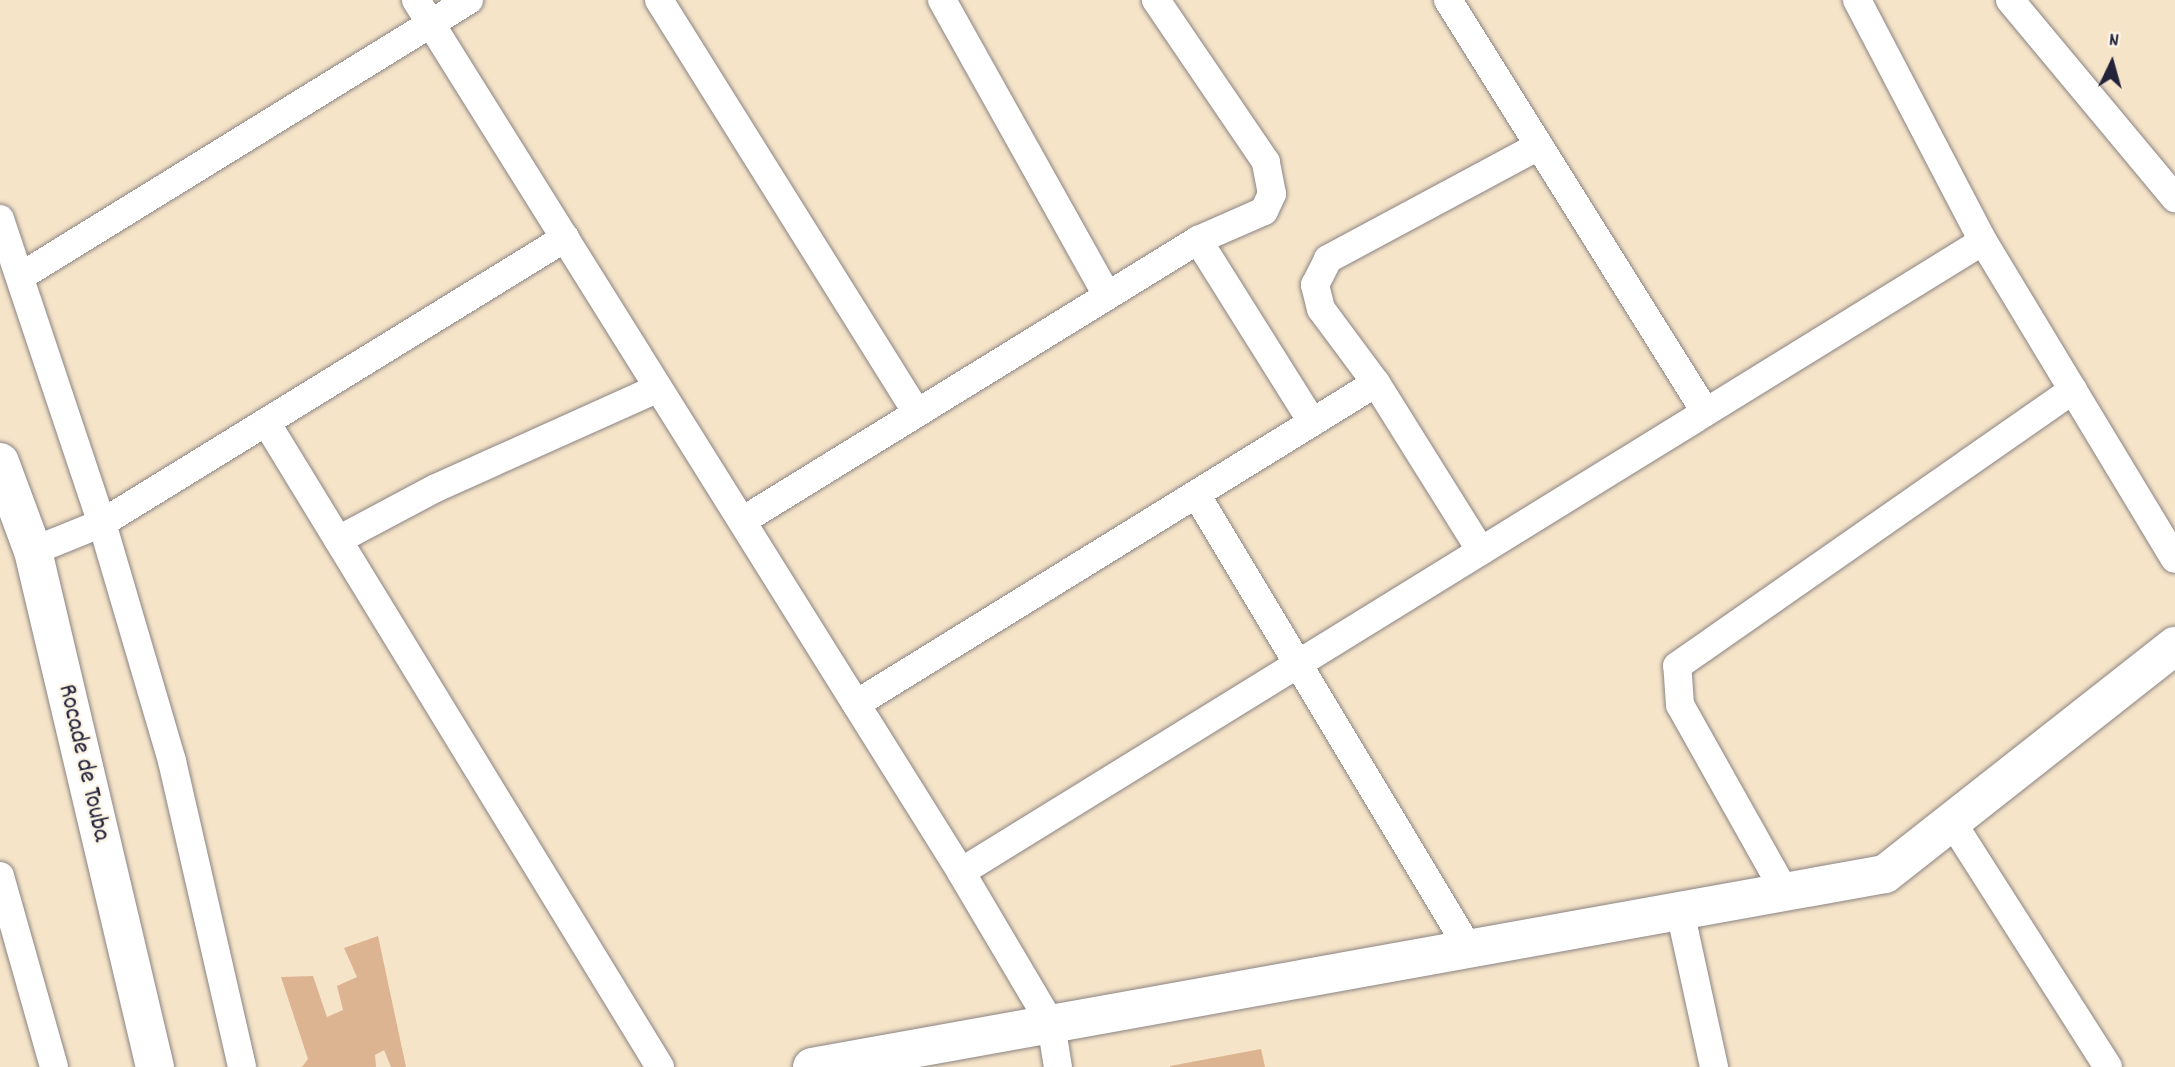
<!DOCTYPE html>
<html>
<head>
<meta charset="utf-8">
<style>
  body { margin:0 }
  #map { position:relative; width:2175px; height:1067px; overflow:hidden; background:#f5e4c8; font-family:Dekko,sans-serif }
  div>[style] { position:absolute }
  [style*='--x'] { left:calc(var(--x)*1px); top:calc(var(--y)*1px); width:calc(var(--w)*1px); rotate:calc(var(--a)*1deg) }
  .building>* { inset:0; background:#dcb491 }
  .roads { filter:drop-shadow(0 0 2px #8c8382) drop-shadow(0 0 2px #8c8382) }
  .minor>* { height:28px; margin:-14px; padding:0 14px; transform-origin:14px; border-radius:14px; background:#fff }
  .secondary>* { height:38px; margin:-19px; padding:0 19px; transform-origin:19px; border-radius:19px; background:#fff }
  .primary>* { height:38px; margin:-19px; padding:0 19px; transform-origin:19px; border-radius:19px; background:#fff }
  span { translate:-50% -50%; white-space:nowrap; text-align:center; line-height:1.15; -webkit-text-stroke:5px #fcf5e5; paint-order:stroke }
  .street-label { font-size:26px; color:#22223b }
  .north { position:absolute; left:2077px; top:28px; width:70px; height:70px; -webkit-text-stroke:5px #fcf5e5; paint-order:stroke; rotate:5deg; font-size:19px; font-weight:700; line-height:28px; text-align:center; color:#22223b }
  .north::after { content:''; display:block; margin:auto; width:24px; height:32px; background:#22223b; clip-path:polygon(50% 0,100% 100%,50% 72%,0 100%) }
</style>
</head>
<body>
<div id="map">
  <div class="building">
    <i style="clip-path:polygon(378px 936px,406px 1067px,391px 1067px,384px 1050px,375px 1055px,376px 1067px,302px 1067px,308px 1059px,281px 977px,313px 976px,327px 1017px,343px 1010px,337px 986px,357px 977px,344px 948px)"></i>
    <i style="clip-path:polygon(1261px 1049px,1265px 1067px,1170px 1067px,1170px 1066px)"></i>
  </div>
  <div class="roads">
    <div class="minor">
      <i style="--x:416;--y:0;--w:1028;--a:57.99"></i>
      <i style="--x:961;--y:872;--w:177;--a:59.4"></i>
      <i style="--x:1051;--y:1024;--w:44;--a:80.8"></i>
      <i style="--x:659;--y:0;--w:487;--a:58"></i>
      <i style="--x:942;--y:0;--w:338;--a:60.8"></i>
      <i style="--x:1448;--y:0;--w:486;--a:58"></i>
      <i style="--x:1857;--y:0;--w:272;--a:62.4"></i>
      <i style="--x:1983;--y:241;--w:371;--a:58.9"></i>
      <i style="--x:2010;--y:0;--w:258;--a:50.2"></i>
      <i style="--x:0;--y:219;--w:321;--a:71.5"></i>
      <i style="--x:102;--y:523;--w:248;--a:73.6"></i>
      <i style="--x:172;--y:761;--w:314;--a:77.1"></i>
      <i style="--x:1198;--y:240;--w:215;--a:57.9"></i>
      <i style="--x:23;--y:275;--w:524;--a:-31.66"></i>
      <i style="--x:266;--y:422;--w:756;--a:58.58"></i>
      <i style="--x:1196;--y:494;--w:531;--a:59.04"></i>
      <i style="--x:742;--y:521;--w:536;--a:-31.64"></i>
      <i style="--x:1198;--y:240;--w:72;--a:-23.7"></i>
      <i style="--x:1264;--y:211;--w:19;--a:-65"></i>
      <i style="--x:1272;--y:194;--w:33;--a:-101"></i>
      <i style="--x:1266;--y:162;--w:196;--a:-124.2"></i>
      <i style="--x:338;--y:540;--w:111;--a:-28"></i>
      <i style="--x:436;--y:488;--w:243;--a:-24.2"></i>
      <i style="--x:33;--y:551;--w:74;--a:-22.1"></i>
      <i style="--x:102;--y:523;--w:544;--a:-31.61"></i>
      <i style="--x:1481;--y:551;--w:198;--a:-122"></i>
      <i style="--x:1376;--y:383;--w:92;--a:-126.6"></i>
      <i style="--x:1321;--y:309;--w:25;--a:-104"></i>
      <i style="--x:1315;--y:285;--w:29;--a:-63"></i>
      <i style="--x:1328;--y:259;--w:239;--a:-28.2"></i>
      <i style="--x:856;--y:704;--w:611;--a:-31.69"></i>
      <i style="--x:1952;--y:822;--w:290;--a:57.5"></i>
      <i style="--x:961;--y:872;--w:1201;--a:-31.69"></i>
      <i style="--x:0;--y:876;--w:198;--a:74.2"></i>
      <i style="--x:1785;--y:892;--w:214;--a:-119.3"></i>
      <i style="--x:1680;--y:705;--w:39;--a:-94"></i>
      <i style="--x:1677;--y:666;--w:483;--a:-34.9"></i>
      <i style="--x:1680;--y:911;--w:160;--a:77.7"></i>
    </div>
    <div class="secondary">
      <i style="--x:812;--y:1067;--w:1090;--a:-10.2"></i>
      <i style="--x:1885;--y:874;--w:369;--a:-38.2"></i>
    </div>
    <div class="primary">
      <i style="--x:0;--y:462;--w:95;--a:69.7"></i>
      <i style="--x:33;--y:551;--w:530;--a:76.7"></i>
    </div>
  </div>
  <div class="street-label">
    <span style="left:83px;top:763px;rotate:77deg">Rocade de Touba</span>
  </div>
  <div class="north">N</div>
</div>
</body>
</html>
